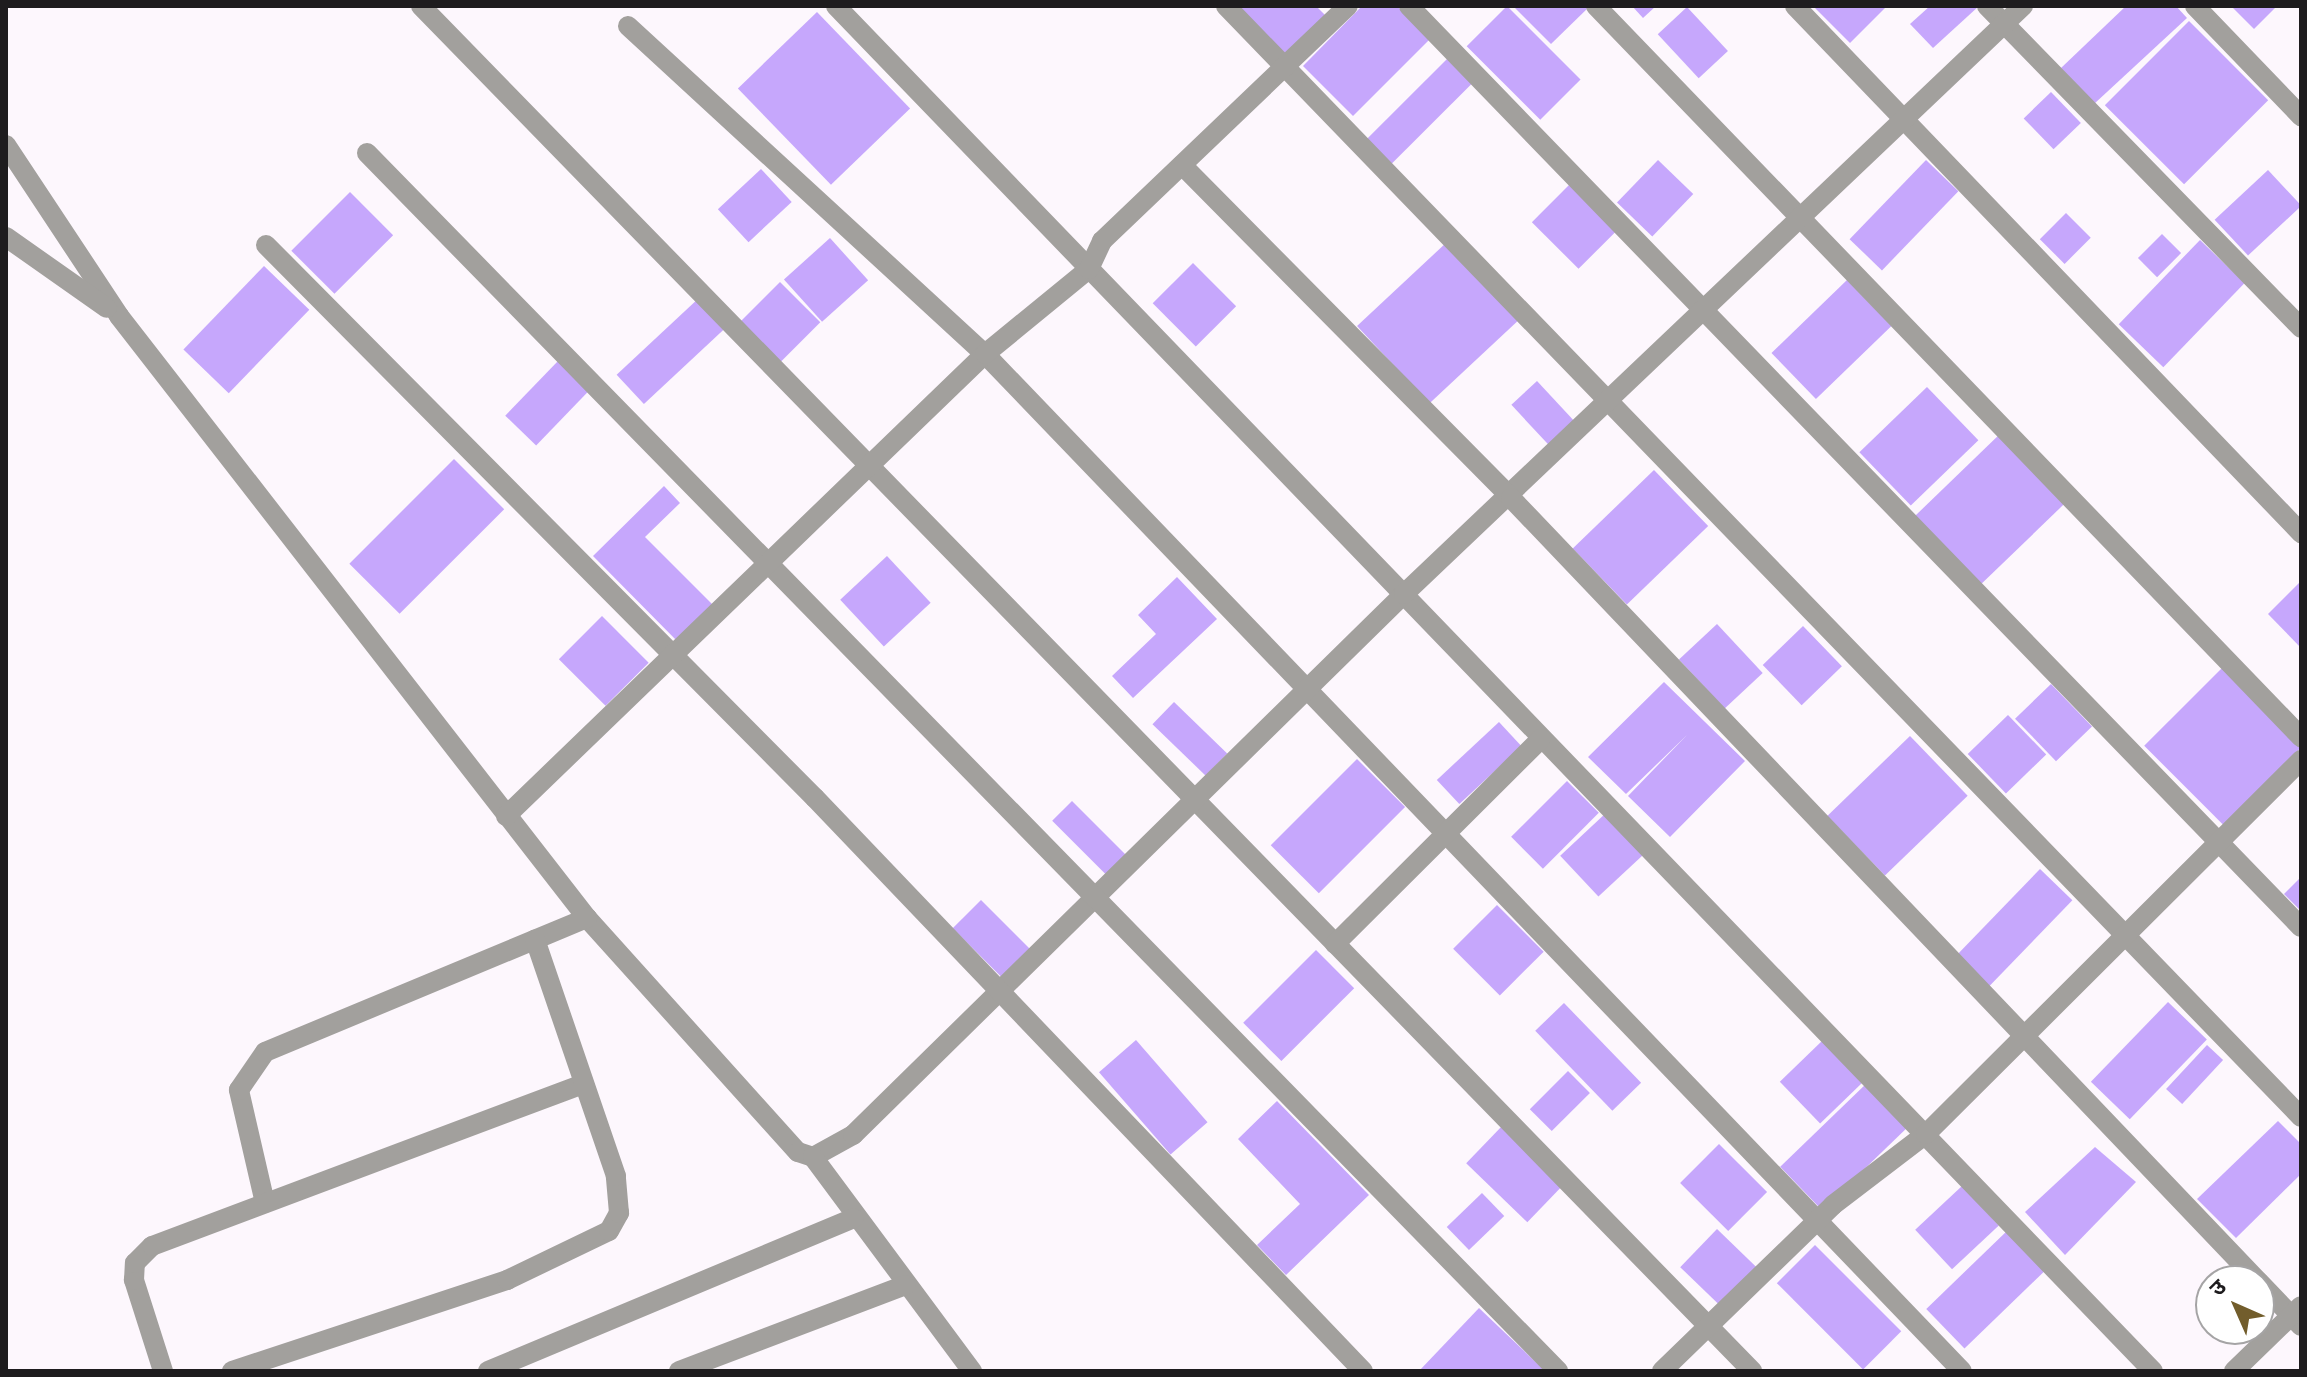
<!DOCTYPE html>
<html>
<head>
<meta charset="utf-8">
<style>
  body { margin:0 }
  #map { position:relative; width:2307px; height:1377px; overflow:hidden; background:#fdf7fd; font-family:Georgia,"Noto Sans Devanagari",serif }
  div>[style] { position:absolute }
  [style*='--x'] { left:calc(var(--x)*1px); top:calc(var(--y)*1px); width:calc(var(--w)*1px); rotate:calc(var(--a)*1deg) }
  .building>* { inset:0; background:#c6a7fc; transform-origin:0 0 }
  .minor>* { height:20px; margin:-10px; padding:0 10px; transform-origin:10px; border-radius:10px; background:#a2a09d }
  span { translate:-50% -50%; white-space:nowrap; text-align:center; line-height:1.15; -webkit-text-stroke:6px #fff; paint-order:stroke }
  .frame { position:absolute; inset:0; border:8px solid #1e1c1e; pointer-events:none }
  .north { position:absolute; left:2195px; top:1265px; width:80px; height:80px; box-sizing:border-box; background:#fff; border:2px solid #a5a4a5; border-radius:50%; rotate:315deg; font-size:22px; font-weight:700; line-height:32px; text-align:center; color:#1e1c1e }
  .north::after { content:''; display:block; margin:auto; width:28px; height:36px; background:#725d2c; clip-path:polygon(50% 0,100% 100%,50% 72%,0 100%) }
</style>
</head>
<body>
<div id="map">
  <div class="building">
    <i style="clip-path:polygon(1236px 6px,1316px 6px,1325px 15px,1285px 55px)"></i>
    <i style="clip-path:polygon(1362px 6px,1397px 6px,1430px 39px,1353px 116px,1303px 66px)"></i>
    <i style="left:1507px;top:6px;width:104px;height:57px;rotate:45deg"></i>
    <i style="clip-path:polygon(1513px 6px,1590px 6px,1551px 44px)"></i>
    <i style="clip-path:polygon(1632px 6px,1656px 6px,1643px 18px)"></i>
    <i style="clip-path:polygon(1813px 6px,1887px 6px,1850px 43px)"></i>
    <i style="clip-path:polygon(1930px 6px,1979px 6px,1933px 48px,1910px 24px)"></i>
    <i style="clip-path:polygon(2126px 6px,2176px 6px,2187px 18px,2094px 104px,2061px 68px)"></i>
    <i style="clip-path:polygon(2231px 6px,2277px 6px,2254px 29px)"></i>
    <i style="left:1687px;top:7px;width:60px;height:40px;rotate:47deg"></i>
    <i style="left:817px;top:12px;width:134px;height:110px;rotate:46deg"></i>
    <i style="left:2189px;top:21px;width:112px;height:119px;rotate:45deg"></i>
    <i style="left:1447px;top:59px;width:35px;height:114px;rotate:45deg"></i>
    <i style="left:2051px;top:92px;width:43px;height:38px;rotate:46deg"></i>
    <i style="left:1658px;top:160px;width:49px;height:59px;rotate:44deg"></i>
    <i style="left:1926px;top:160px;width:45px;height:110px;rotate:44deg"></i>
    <i style="left:761px;top:169px;width:45px;height:59px;rotate:47deg"></i>
    <i style="left:2268px;top:170px;width:49px;height:73px;rotate:47deg"></i>
    <i style="left:1575px;top:179px;width:66px;height:61px;rotate:45deg"></i>
    <i style="left:350px;top:192px;width:61px;height:83px;rotate:45deg"></i>
    <i style="left:2066px;top:213px;width:35px;height:37px;rotate:45deg"></i>
    <i style="left:2162px;top:234px;width:27px;height:34px;rotate:45deg"></i>
    <i style="left:830px;top:238px;width:57px;height:62px;rotate:48deg"></i>
    <i style="left:2200px;top:240px;width:62px;height:117px;rotate:44deg"></i>
    <i style="left:1447px;top:242px;width:106px;height:123px;rotate:47deg"></i>
    <i style="left:1193px;top:263px;width:61px;height:57px;rotate:45deg"></i>
    <i style="left:264px;top:266px;width:63px;height:116px;rotate:44deg"></i>
    <i style="left:1847px;top:280px;width:64px;height:105px;rotate:46deg"></i>
    <i style="left:780px;top:282px;width:57px;height:59px;rotate:45deg"></i>
    <i style="left:700px;top:297px;width:40px;height:114px;rotate:47deg"></i>
    <i style="left:558px;top:361px;width:43px;height:76px;rotate:44deg"></i>
    <i style="left:1537px;top:381px;width:60px;height:35px;rotate:47deg"></i>
    <i style="left:1927px;top:387px;width:74px;height:94px;rotate:46deg"></i>
    <i style="left:2003px;top:431px;width:95px;height:122px;rotate:46deg"></i>
    <i style="left:454px;top:459px;width:71px;height:148px;rotate:45deg"></i>
    <i style="left:1654px;top:470px;width:78px;height:113px;rotate:46deg"></i>
    <i style="clip-path:polygon(664px 486px,680px 503px,645px 537px,715px 607px,678px 642px,593px 556px)"></i>
    <i style="left:887px;top:556px;width:64px;height:64px;rotate:47deg"></i>
    <i style="clip-path:polygon(1177px 577px,1217px 619px,1133px 698px,1112px 676px,1156px 634px,1138px 615px)"></i>
    <i style="clip-path:polygon(2301px 581px,2301px 648px,2268px 614px)"></i>
    <i style="left:602px;top:616px;width:66px;height:61px;rotate:45deg"></i>
    <i style="left:1717px;top:624px;width:67px;height:52px;rotate:47deg"></i>
    <i style="left:1803px;top:626px;width:56px;height:56px;rotate:46deg"></i>
    <i style="left:2222px;top:668px;width:112px;height:110px;rotate:45deg"></i>
    <i style="clip-path:polygon(1664px 682px,1745px 761px,1670px 837px,1628px 796px,1687px 735px,1626px 794px,1588px 757px)"></i>
    <i style="left:2051px;top:684px;width:59px;height:50px;rotate:46deg"></i>
    <i style="left:1174px;top:702px;width:74px;height:31px;rotate:44deg"></i>
    <i style="left:2008px;top:715px;width:55px;height:56px;rotate:46deg"></i>
    <i style="left:1499px;top:722px;width:33px;height:85px;rotate:47deg"></i>
    <i style="left:1910px;top:736px;width:83px;height:115px;rotate:46deg"></i>
    <i style="left:1357px;top:759px;width:68px;height:122px;rotate:45deg"></i>
    <i style="left:1567px;top:781px;width:45px;height:79px;rotate:45deg"></i>
    <i style="left:1072px;top:801px;width:81px;height:28px;rotate:45deg"></i>
    <i style="left:1607px;top:812px;width:56px;height:64px;rotate:47deg"></i>
    <i style="left:2040px;top:869px;width:45px;height:120px;rotate:44deg"></i>
    <i style="clip-path:polygon(2301px 877px,2301px 911px,2284px 894px)"></i>
    <i style="left:981px;top:900px;width:76px;height:40px;rotate:45deg"></i>
    <i style="left:1497px;top:905px;width:66px;height:62px;rotate:45deg"></i>
    <i style="left:1316px;top:950px;width:54px;height:103px;rotate:45deg"></i>
    <i style="left:2168px;top:1002px;width:54px;height:111px;rotate:44deg"></i>
    <i style="left:1564px;top:1003px;width:111px;height:40px;rotate:46deg"></i>
    <i style="left:1136px;top:1040px;width:109px;height:49px;rotate:49deg"></i>
    <i style="left:1823px;top:1040px;width:58px;height:60px;rotate:46deg"></i>
    <i style="left:2207px;top:1045px;width:22px;height:60px;rotate:43deg"></i>
    <i style="left:1568px;top:1071px;width:31px;height:54px;rotate:45deg"></i>
    <i style="left:1868px;top:1082px;width:60px;height:122px;rotate:46deg"></i>
    <i style="clip-path:polygon(1277px 1101px,1369px 1195px,1286px 1275px,1257px 1245px,1300px 1204px,1238px 1139px)"></i>
    <i style="clip-path:polygon(2278px 1121px,2301px 1144px,2301px 1174px,2236px 1238px,2197px 1199px)"></i>
    <i style="left:1503px;top:1125px;width:85px;height:53px;rotate:44deg"></i>
    <i style="left:1719px;top:1144px;width:68px;height:55px;rotate:45deg"></i>
    <i style="clip-path:polygon(2095px 1147px,2136px 1182px,2065px 1255px,2025px 1212px)"></i>
    <i style="left:1962px;top:1186px;width:54px;height:64px;rotate:47deg"></i>
    <i style="left:1482px;top:1193px;width:32px;height:49px;rotate:46deg"></i>
    <i style="left:1717px;top:1229px;width:60px;height:53px;rotate:44deg"></i>
    <i style="left:2009px;top:1229px;width:55px;height:115px;rotate:46deg"></i>
    <i style="left:1815px;top:1245px;width:122px;height:54px;rotate:45deg"></i>
    <i style="clip-path:polygon(1479px 1308px,1545px 1371px,1419px 1371px)"></i>
  </div>
  <div class="minor">
    <i style="--x:421;--y:6;--w:1907;--a:45.72"></i>
    <i style="--x:836;--y:6;--w:1897;--a:46.03"></i>
    <i style="--x:1226;--y:6;--w:1546;--a:45.94"></i>
    <i style="--x:1409;--y:6;--w:1282;--a:45.92"></i>
    <i style="--x:1596;--y:6;--w:1016;--a:46.04"></i>
    <i style="--x:1795;--y:6;--w:731;--a:46.16"></i>
    <i style="--x:1987;--y:6;--w:450;--a:45.7"></i>
    <i style="--x:2195;--y:6;--w:153;--a:46.1"></i>
    <i style="--x:628;--y:26;--w:485;--a:42.6"></i>
    <i style="--x:985;--y:354;--w:1410;--a:46.15"></i>
    <i style="--x:6;--y:145;--w:205;--a:56.5"></i>
    <i style="--x:119;--y:316;--w:763;--a:52.14"></i>
    <i style="--x:587;--y:918;--w:315;--a:48"></i>
    <i style="--x:798;--y:1152;--w:16;--a:18"></i>
    <i style="--x:813;--y:1157;--w:46;--a:-28.8"></i>
    <i style="--x:853;--y:1135;--w:772;--a:-44.48"></i>
    <i style="--x:1404;--y:594;--w:854;--a:-43.53"></i>
    <i style="--x:367;--y:153;--w:1704;--a:45.64"></i>
    <i style="--x:1182;--y:165;--w:468;--a:45.3"></i>
    <i style="--x:1511;--y:498;--w:1082;--a:46.35"></i>
    <i style="--x:6;--y:237;--w:123;--a:35.1"></i>
    <i style="--x:266;--y:245;--w:779;--a:45.21"></i>
    <i style="--x:815;--y:798;--w:793;--a:46.28"></i>
    <i style="--x:506;--y:816;--w:665;--a:-43.97"></i>
    <i style="--x:985;--y:354;--w:134;--a:-39.3"></i>
    <i style="--x:1089;--y:269;--w:31;--a:-65"></i>
    <i style="--x:1102;--y:241;--w:340;--a:-43.7"></i>
    <i style="--x:1335;--y:944;--w:291;--a:-44.9"></i>
    <i style="--x:813;--y:1157;--w:267;--a:53.4"></i>
    <i style="--x:265;--y:1203;--w:116;--a:-103"></i>
    <i style="--x:239;--y:1090;--w:46;--a:-55.6"></i>
    <i style="--x:265;--y:1052;--w:349;--a:-22.6"></i>
    <i style="--x:2259;--y:1282;--w:61;--a:46.3"></i>
    <i style="--x:163;--y:1371;--w:96;--a:-107.7"></i>
    <i style="--x:134;--y:1280;--w:17;--a:-87"></i>
    <i style="--x:135;--y:1263;--w:24;--a:-45"></i>
    <i style="--x:152;--y:1246;--w:461;--a:-20.6"></i>
    <i style="--x:232;--y:1371;--w:290;--a:-18.3"></i>
    <i style="--x:507;--y:1280;--w:113;--a:-25.7"></i>
    <i style="--x:609;--y:1231;--w:21;--a:-61"></i>
    <i style="--x:619;--y:1213;--w:37;--a:-95"></i>
    <i style="--x:616;--y:1176;--w:250;--a:-108.9"></i>
    <i style="--x:488;--y:1371;--w:396;--a:-22.7"></i>
    <i style="--x:679;--y:1371;--w:242;--a:-20.8"></i>
    <i style="--x:1662;--y:1371;--w:238;--a:-44.1"></i>
    <i style="--x:1833;--y:1205;--w:117;--a:-37.4"></i>
    <i style="--x:1926;--y:1134;--w:530;--a:-44.92"></i>
    <i style="--x:2234;--y:1371;--w:93;--a:-44.1"></i>
  </div>
  <div class="frame"></div>
  <div class="north">उ</div>
</div>
</body>
</html>
